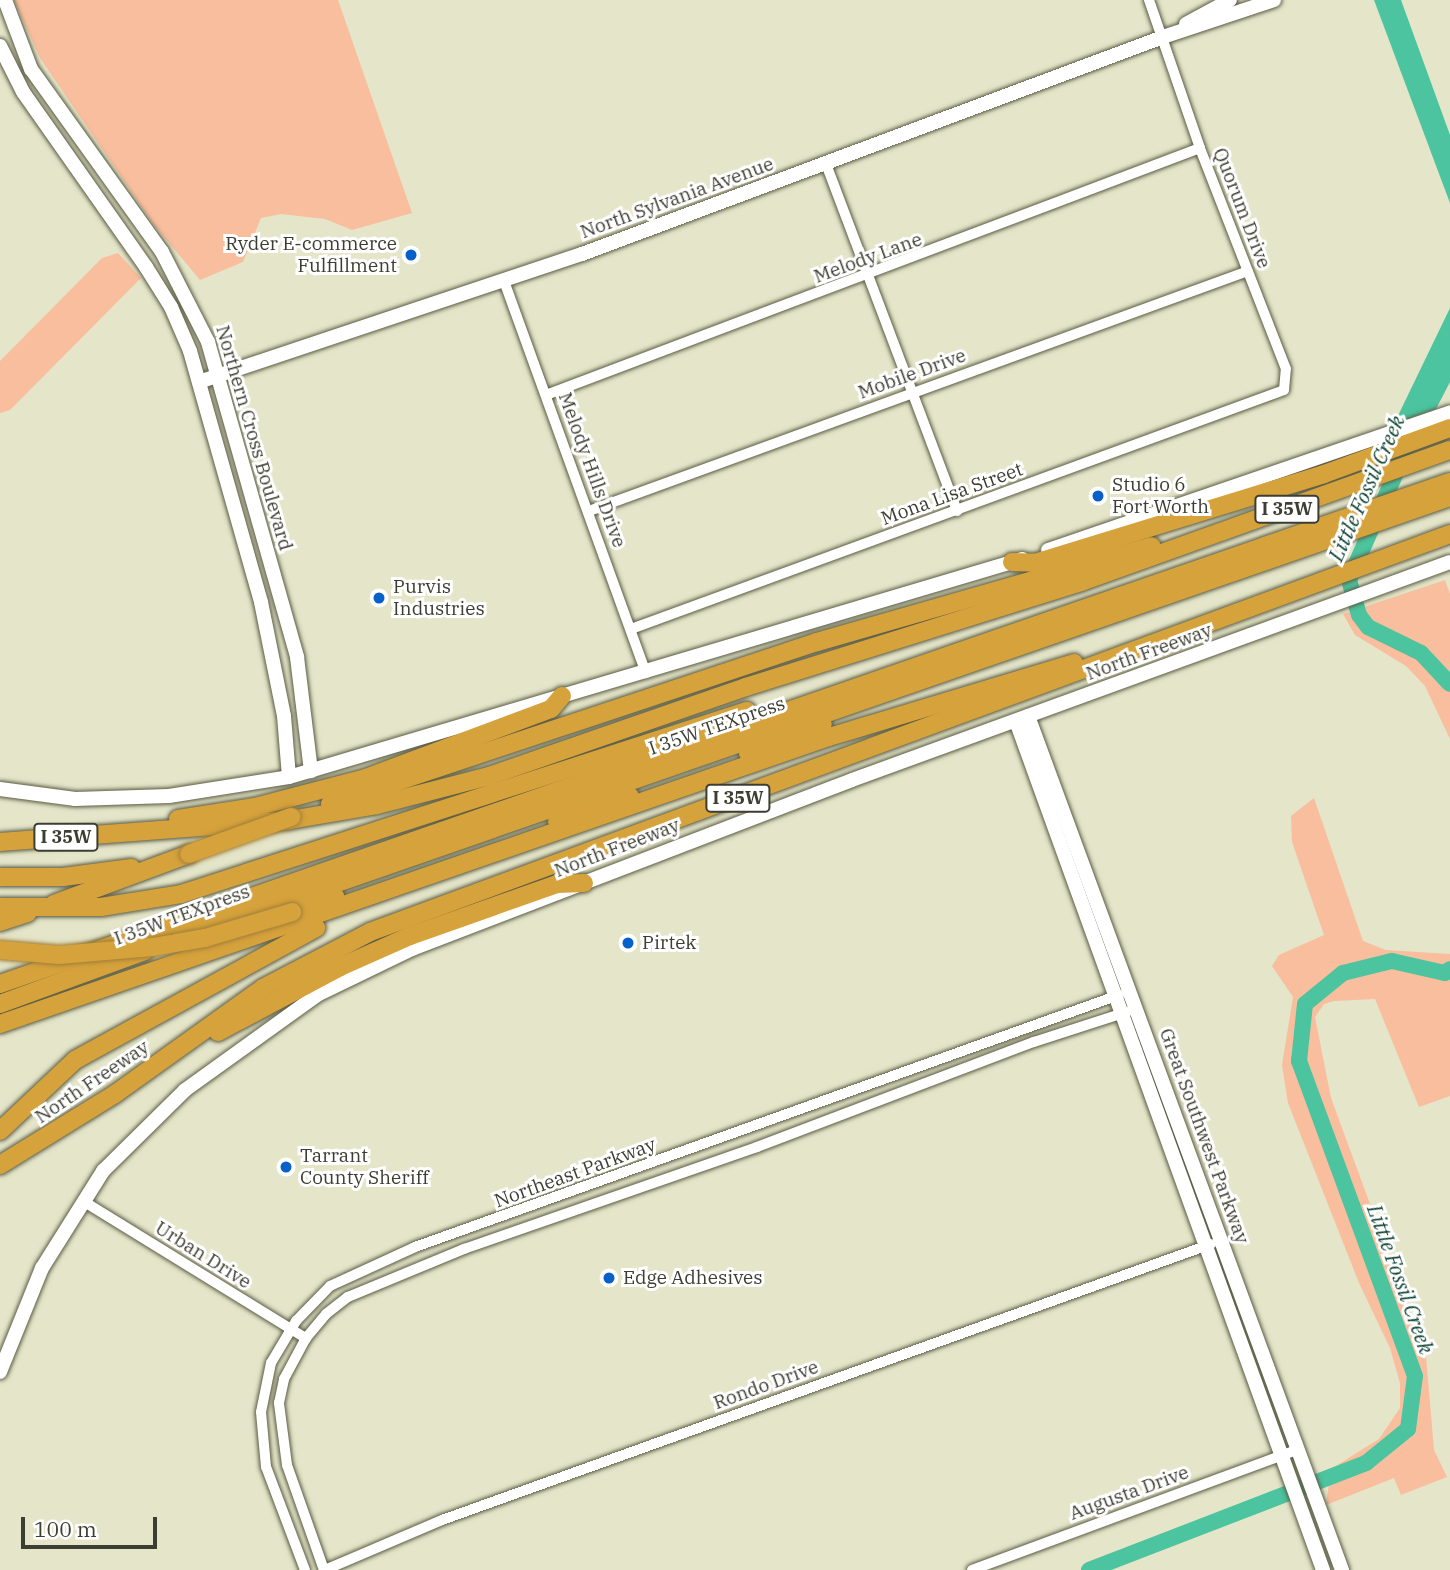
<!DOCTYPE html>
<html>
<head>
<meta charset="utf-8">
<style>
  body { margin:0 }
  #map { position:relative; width:1450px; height:1570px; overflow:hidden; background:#e4e5c9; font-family:"IBM Plex Serif",serif }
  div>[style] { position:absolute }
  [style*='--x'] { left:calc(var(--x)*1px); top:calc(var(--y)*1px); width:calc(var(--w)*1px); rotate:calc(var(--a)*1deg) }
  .green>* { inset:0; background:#f9be9d }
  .water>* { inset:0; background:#4bc49f }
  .river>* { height:16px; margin:-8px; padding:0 8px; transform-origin:8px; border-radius:8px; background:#4bc49f }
  .roads { filter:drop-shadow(0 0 2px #5a5c43) drop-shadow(0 0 2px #5a5c43) }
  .street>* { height:10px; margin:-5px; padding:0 5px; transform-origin:5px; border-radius:5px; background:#fff }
  .secondary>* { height:14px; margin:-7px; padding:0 7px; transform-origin:7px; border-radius:7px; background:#fff }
  .highway>* { height:18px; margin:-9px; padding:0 9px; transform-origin:9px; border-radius:9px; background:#d6a23c }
  .bridges { filter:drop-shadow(0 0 2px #a07f38) drop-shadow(0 0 2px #a07f38) }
  .highway-bridge>* { height:18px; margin:-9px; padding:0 9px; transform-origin:9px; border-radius:9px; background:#d6a23c }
  .dots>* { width:19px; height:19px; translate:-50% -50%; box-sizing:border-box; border:4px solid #fff; border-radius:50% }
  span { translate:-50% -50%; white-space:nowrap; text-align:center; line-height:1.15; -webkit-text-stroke:6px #fff; paint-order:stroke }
  .shield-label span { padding:2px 5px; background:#fff; border:2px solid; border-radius:5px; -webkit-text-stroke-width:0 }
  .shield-label { font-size:18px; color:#3d3e32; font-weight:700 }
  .street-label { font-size:19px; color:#3d3e32 }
  .poi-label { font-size:19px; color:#3d3e32 }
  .right { translate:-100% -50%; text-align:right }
  .left { translate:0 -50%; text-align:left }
  .water-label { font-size:21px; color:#0c4132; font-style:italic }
  .scale { position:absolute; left:21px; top:1517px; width:136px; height:32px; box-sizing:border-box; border:4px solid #3d3e32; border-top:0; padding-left:9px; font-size:21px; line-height:24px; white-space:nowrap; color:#3d3e32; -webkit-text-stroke:5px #fff; paint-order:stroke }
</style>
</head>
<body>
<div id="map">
  <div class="green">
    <i style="clip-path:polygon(14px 0,338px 0,412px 213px,352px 230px,325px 219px,281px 214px,261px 218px,243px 262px,200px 280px,154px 225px,40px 58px)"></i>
    <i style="clip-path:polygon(118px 253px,141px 278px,10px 410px,0 413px,0 361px,102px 258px)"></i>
    <i style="clip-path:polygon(1445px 580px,1450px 594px,1450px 739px,1425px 686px,1406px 666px,1355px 635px,1343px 614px)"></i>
    <i style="clip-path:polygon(1314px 798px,1363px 941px,1386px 950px,1450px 954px,1450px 1096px,1419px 1107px,1375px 999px,1334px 1001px,1324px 1004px,1315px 1017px,1331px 1098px,1426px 1356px,1434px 1450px,1447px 1477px,1401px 1495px,1394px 1478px,1326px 1505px,1331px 1469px,1379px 1439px,1400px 1408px,1400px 1383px,1390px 1348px,1359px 1283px,1288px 1103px,1282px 1065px,1293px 997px,1272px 966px,1279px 955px,1324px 935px,1292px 842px,1291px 816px)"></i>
  </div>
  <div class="water">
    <i style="clip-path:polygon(1374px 0,1401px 0,1450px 135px,1450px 203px)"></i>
    <i style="clip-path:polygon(1450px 308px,1450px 382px,1436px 409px,1394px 424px)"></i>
  </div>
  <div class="river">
    <i style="--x:1413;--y:434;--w:159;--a:113.7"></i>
    <i style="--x:1349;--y:580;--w:36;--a:74"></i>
    <i style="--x:1359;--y:615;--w:15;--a:53"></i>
    <i style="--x:1368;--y:627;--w:59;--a:26.1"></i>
    <i style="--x:1421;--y:653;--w:42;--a:46.9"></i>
    <i style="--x:1089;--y:1570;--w:297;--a:-21.1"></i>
    <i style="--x:1366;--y:1463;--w:54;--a:-39"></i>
    <i style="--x:1408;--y:1429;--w:53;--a:-82.5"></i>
    <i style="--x:1415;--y:1376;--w:336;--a:-110.2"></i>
    <i style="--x:1299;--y:1061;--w:57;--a:-84"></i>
    <i style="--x:1305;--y:1004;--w:49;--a:-39.2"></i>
    <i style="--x:1343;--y:973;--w:50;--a:-13.8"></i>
    <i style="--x:1392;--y:961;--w:54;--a:12.8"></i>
    <i style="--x:1445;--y:973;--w:6;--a:-39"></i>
  </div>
  <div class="roads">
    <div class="street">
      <i style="--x:826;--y:164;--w:371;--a:69.3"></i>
      <i style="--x:504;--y:281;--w:417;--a:70.1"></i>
      <i style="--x:546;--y:395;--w:699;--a:-20.69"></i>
      <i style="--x:589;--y:511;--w:701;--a:-20.01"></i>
      <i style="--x:631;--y:629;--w:695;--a:-20.1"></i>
      <i style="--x:1284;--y:390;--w:21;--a:-85"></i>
      <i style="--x:1286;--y:369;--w:237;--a:-111.3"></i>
      <i style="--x:1200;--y:148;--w:157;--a:-109"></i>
      <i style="--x:83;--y:1201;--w:262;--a:31.6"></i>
      <i style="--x:305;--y:1570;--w:110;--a:-110.7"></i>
      <i style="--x:266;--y:1467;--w:55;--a:-95.2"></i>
      <i style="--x:261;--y:1412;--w:50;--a:-78.5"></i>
      <i style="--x:271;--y:1363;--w:49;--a:-59.2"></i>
      <i style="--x:296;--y:1321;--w:49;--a:-45.8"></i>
      <i style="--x:330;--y:1286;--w:94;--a:-24.6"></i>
      <i style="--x:415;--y:1247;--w:748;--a:-19.7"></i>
      <i style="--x:324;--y:1570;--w:111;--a:-109.4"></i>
      <i style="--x:287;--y:1465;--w:63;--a:-97.4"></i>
      <i style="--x:279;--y:1403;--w:25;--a:-78"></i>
      <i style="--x:284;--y:1379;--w:47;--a:-61.8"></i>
      <i style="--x:306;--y:1338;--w:31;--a:-50"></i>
      <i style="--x:326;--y:1314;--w:28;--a:-38"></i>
      <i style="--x:348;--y:1297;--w:126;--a:-22.5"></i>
      <i style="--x:464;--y:1249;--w:310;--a:-19.2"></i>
      <i style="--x:757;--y:1147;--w:296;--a:-20.8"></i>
      <i style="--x:1034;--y:1042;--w:98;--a:-17.9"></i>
      <i style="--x:325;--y:1570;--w:127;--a:-23.1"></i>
      <i style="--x:442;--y:1520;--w:817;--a:-19.74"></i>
      <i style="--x:972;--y:1570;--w:346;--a:-20.3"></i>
    </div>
    <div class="secondary">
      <i style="--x:5;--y:0;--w:74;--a:69.4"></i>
      <i style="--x:31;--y:69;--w:225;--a:54.4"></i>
      <i style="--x:162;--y:252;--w:101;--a:62.9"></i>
      <i style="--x:208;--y:342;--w:327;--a:74.2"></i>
      <i style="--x:297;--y:657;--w:115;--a:83"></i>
      <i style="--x:1186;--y:24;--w:50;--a:-28.6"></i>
      <i style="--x:0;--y:46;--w:51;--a:63.4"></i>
      <i style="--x:23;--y:92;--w:214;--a:54.9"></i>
      <i style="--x:146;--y:267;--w:47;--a:58"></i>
      <i style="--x:171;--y:307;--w:48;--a:66.6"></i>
      <i style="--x:190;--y:351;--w:261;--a:74.2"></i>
      <i style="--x:261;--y:602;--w:116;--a:78.6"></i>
      <i style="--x:284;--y:716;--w:61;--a:85.3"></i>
      <i style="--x:199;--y:382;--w:404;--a:-18.5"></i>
      <i style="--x:582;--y:254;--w:620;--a:-20.48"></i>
      <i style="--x:1163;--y:37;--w:117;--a:-18.4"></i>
      <i style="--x:1048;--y:550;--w:425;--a:-18.9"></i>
      <i style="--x:1028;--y:716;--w:910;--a:69.81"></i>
      <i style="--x:1016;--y:721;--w:903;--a:70.12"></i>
      <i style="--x:0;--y:789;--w:76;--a:7.6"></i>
      <i style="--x:75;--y:799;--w:94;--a:-1.8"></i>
      <i style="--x:169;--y:796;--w:121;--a:-9"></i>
      <i style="--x:289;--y:777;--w:765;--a:-16.56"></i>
      <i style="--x:0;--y:1372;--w:112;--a:-68"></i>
      <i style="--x:42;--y:1268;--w:115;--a:-57.8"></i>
      <i style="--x:103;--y:1171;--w:115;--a:-44.6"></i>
      <i style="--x:185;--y:1090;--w:163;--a:-35.7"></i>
      <i style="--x:317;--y:995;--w:106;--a:-25.8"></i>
      <i style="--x:412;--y:949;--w:471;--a:-21"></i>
      <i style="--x:852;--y:780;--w:636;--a:-20.03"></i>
    </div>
    <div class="highway">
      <i style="--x:1012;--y:562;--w:23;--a:2"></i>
      <i style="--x:1035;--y:563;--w:302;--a:-17.1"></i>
      <i style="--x:1324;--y:474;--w:134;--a:-20.1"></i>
      <i style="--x:748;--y:753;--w:80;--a:-21.1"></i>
      <i style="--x:330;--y:804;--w:513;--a:-18.4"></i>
      <i style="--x:817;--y:642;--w:348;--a:-16"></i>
      <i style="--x:178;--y:819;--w:78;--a:-8.9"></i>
      <i style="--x:255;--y:807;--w:115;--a:-14.6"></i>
      <i style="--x:366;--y:778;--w:197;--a:-20.5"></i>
      <i style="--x:551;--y:709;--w:17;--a:-50"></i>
      <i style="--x:557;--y:821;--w:77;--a:-18.9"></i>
      <i style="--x:0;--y:842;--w:291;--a:-4.3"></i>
      <i style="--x:290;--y:820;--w:88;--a:-9.8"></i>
      <i style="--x:377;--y:805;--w:116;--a:-14.5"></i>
      <i style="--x:489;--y:776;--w:272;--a:-19.1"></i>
      <i style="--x:746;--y:687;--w:351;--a:-17.4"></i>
      <i style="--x:1081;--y:582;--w:392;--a:-19.7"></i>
      <i style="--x:0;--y:877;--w:63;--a:0"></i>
      <i style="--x:63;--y:877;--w:69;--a:-7.5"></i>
      <i style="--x:54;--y:904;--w:144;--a:-20.3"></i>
      <i style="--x:0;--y:907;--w:101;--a:0"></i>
      <i style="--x:101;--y:907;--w:81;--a:-9.2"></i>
      <i style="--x:181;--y:894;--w:595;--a:-17.92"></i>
      <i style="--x:292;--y:912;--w:46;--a:-19.2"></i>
      <i style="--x:0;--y:922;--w:29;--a:-18"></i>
      <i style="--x:181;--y:937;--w:1343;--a:-19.12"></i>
      <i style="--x:0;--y:984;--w:1534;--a:-19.1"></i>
      <i style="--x:0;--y:1004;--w:154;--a:-20.1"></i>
      <i style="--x:0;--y:1024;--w:877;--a:-19.1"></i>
      <i style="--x:829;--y:737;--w:256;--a:-16.8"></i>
      <i style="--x:218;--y:1032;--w:138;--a:-28"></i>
      <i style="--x:340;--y:967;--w:77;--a:-23.9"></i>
      <i style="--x:410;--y:936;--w:156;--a:-19.5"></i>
      <i style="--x:557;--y:884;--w:27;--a:-2"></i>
      <i style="--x:0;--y:1131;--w:103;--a:-43.4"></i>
      <i style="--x:75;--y:1060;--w:275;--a:-28.7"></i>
      <i style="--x:0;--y:1165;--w:135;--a:-31.7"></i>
      <i style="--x:115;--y:1094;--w:182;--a:-35.6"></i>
      <i style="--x:263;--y:988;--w:121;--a:-27.6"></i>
      <i style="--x:370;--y:932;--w:1151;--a:-20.23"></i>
    </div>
  </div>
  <div class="bridges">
    <div class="highway-bridge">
      <i style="--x:189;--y:854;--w:109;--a:-19.9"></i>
      <i style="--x:0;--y:950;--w:59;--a:4.8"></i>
      <i style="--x:59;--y:955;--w:94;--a:-4.9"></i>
      <i style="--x:153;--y:947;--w:53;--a:-9.8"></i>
      <i style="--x:205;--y:938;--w:91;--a:-16.6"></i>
    </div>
  </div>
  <div class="dots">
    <i style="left:411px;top:255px;background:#0660c9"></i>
    <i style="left:1098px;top:496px;background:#0660c9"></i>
    <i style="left:379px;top:598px;background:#0660c9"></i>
    <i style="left:628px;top:943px;background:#0660c9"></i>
    <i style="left:286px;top:1167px;background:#0660c9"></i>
    <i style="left:609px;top:1278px;background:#0660c9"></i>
  </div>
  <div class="shield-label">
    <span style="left:1287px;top:509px">I 35W</span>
    <span style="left:738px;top:798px">I 35W</span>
    <span style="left:66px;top:837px">I 35W</span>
  </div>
  <div class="street-label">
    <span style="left:677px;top:198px;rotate:-20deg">North Sylvania Avenue</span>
    <span style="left:1242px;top:208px;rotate:69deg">Quorum Drive</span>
    <span style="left:868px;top:258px;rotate:-20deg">Melody Lane</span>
    <span style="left:912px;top:374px;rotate:-20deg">Mobile Drive</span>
    <span style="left:254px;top:438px;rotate:74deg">Northern Cross Boulevard</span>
    <span style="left:592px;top:470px;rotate:70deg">Melody Hills Drive</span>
    <span style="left:952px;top:494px;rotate:-20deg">Mona Lisa Street</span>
    <span style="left:1149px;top:652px;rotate:-20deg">North Freeway</span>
    <span style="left:717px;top:726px;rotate:-19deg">I 35W TEXpress</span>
    <span style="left:617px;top:848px;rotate:-21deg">North Freeway</span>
    <span style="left:182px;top:915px;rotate:-20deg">I 35W TEXpress</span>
    <span style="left:92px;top:1082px;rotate:-34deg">North Freeway</span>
    <span style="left:1204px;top:1136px;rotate:70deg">Great Southwest Parkway</span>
    <span style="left:575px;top:1173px;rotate:-20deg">Northeast Parkway</span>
    <span style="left:203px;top:1255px;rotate:32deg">Urban Drive</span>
    <span style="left:766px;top:1385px;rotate:-20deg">Rondo Drive</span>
    <span style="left:1129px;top:1493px;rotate:-20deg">Augusta Drive</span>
  </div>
  <div class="poi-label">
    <span class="right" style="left:397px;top:255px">Ryder E-commerce<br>Fulfillment</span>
    <span class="left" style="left:1112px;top:496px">Studio 6<br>Fort Worth</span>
    <span class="left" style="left:393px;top:598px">Purvis<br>Industries</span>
    <span class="left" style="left:642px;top:943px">Pirtek</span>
    <span class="left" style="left:300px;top:1167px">Tarrant<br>County Sheriff</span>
    <span class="left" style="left:623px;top:1278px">Edge Adhesives</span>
  </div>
  <div class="water-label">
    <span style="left:1366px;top:488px;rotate:-66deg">Little Fossil Creek</span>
    <span style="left:1401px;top:1279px;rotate:70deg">Little Fossil Creek</span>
  </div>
  <div class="scale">100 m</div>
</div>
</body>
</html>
